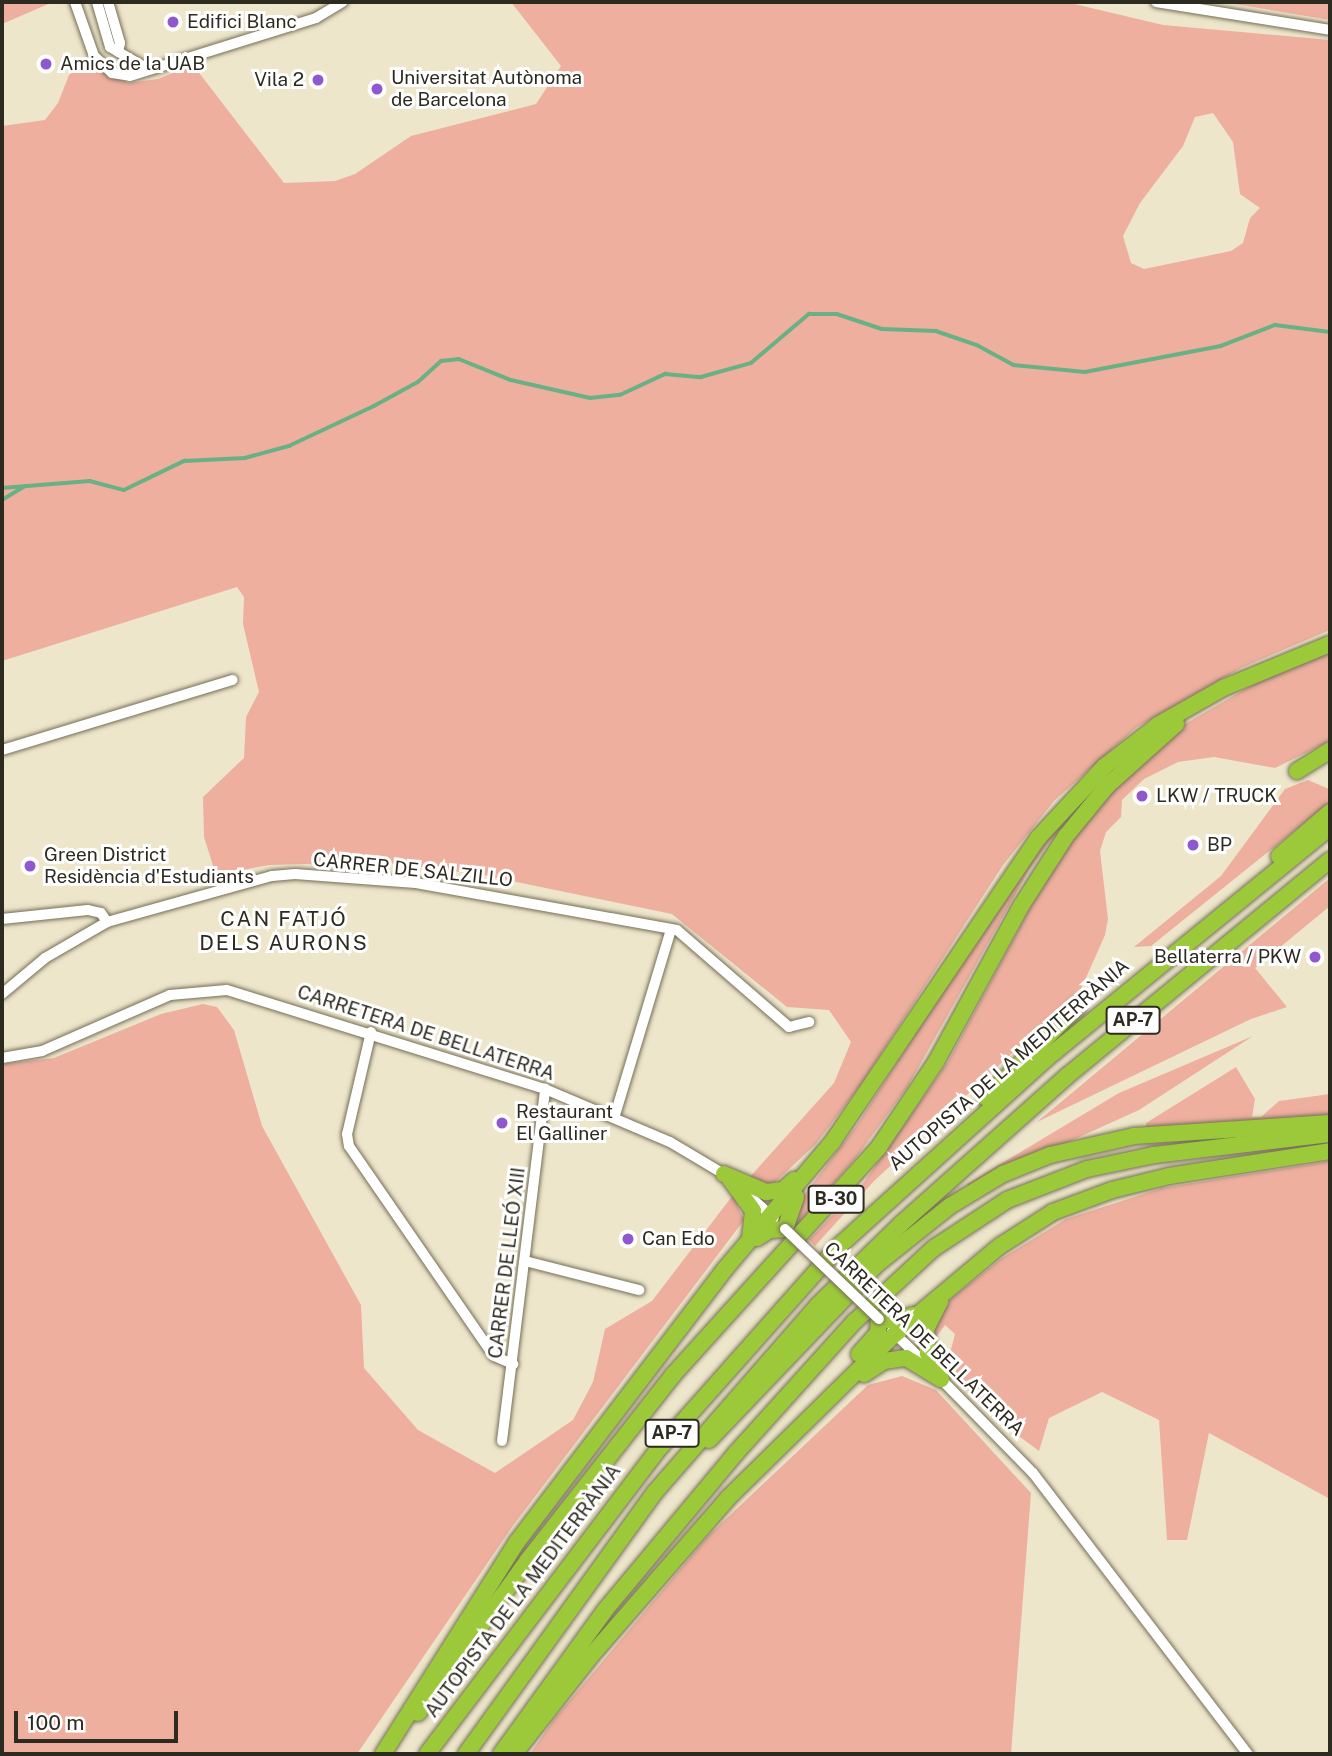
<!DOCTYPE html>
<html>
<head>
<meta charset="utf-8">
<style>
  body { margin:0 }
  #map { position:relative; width:1332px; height:1756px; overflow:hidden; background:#ede6cb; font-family:"Public Sans",sans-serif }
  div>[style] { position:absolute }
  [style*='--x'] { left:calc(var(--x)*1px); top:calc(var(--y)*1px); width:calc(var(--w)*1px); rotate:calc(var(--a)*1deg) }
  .green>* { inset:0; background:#eeaf9f }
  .stream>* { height:3.5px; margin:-1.75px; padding:0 1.75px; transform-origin:1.75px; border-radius:1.75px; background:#6ab085 }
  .roads { filter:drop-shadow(0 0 2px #756e57) drop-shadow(0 0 2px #756e57) }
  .minor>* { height:10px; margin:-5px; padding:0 5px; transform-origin:5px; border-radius:5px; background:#fff }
  .highway>* { height:16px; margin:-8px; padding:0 8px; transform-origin:8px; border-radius:8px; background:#9cc93a }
  .bridges { filter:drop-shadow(0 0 2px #756e57) drop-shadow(0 0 2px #756e57) }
  .minor-bridge>* { height:10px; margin:-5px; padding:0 5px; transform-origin:5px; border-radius:5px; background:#fff }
  .dots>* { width:19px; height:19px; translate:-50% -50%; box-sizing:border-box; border:4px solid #fff; border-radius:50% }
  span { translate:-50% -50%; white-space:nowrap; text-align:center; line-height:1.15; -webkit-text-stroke:6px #fff; paint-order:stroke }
  .shield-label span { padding:2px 5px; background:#fff; border:2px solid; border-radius:5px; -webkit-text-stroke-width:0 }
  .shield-label { font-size:18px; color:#2d2a20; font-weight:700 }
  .poi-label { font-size:19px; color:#2d2a20 }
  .left { translate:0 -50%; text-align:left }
  .right { translate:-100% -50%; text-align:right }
  .street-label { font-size:19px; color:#2d2a20 }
  .neighbourhood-label { font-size:21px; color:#2d2a20; letter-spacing:2px }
  .frame { position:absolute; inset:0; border:4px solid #2d2a20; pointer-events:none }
  .scale { position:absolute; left:14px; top:1711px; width:164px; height:32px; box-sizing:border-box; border:4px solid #2d2a20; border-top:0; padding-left:9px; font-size:21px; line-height:24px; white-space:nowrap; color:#2d2a20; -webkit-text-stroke:5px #fff; paint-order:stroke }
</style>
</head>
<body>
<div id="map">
  <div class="green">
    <i style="clip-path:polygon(2px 2px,53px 2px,2px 24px)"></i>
    <i style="clip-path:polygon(evenodd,511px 2px,1066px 2px,1163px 25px,1330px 40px,1330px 630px,1241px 668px,1137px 727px,1054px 801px,1003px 865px,862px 1083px,816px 1144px,772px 1185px,749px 1178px,834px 1083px,851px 1042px,829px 1010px,787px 1007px,672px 914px,483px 875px,380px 862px,269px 865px,216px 875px,204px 837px,203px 797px,244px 758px,246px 717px,259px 692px,243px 624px,244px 597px,237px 587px,2px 661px,2px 126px,45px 120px,58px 103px,69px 75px,80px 67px,88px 66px,128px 83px,158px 79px,193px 65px,284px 183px,335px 181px,355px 174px,411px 136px,536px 104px,561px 66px,511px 2px,1213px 113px,1233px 142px,1240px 194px,1260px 208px,1250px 218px,1243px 243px,1231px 251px,1144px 269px,1131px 263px,1123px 236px,1140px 203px,1183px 146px,1195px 117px,1213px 113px)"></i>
    <i style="clip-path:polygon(1221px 2px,1330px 2px,1330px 20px,1247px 6px)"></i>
    <i style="clip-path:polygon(1330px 650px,1330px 741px,1275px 768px,1214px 757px,1178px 762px,1144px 779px,1122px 800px,1121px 817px,1106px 832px,1100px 851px,1108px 919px,1105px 935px,1081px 989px,874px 1181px,815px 1246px,809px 1240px,864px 1182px,948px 1062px,1031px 906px,1083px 824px,1135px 766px,1185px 724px,1254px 684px)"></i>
    <i style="clip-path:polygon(1308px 780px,1329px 789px,1330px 802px,1151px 946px,1134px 947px,1221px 876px,1285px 789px)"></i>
    <i style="clip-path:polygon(1073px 808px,1029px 870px,908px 1086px,855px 1159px,795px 1227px,798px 1203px,857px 1125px,1024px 864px)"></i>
    <i style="clip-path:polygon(1330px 878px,1330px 906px,1255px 968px,1287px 1007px,1251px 1019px,1037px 1122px)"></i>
    <i style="clip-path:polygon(203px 1004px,217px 1007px,234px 1030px,262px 1126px,361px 1305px,364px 1368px,418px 1430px,495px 1473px,573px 1420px,593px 1382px,605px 1329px,652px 1301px,733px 1195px,744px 1220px,512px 1527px,357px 1754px,2px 1754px,2px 1064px,54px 1058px,161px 1014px)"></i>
    <i style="clip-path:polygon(1253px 1036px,1139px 1110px,969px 1187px,967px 1184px,1119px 1093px)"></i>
    <i style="clip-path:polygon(1236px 1067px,1255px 1099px,1252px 1117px,1261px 1117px,1279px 1101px,1330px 1094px,1330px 1119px,1146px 1128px,1146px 1123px)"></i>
    <i style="clip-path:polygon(1330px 1161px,1330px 1499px,1209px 1433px,1187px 1540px,1167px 1540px,1159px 1420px,1102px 1392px,1049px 1418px,1039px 1451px,1001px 1423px,946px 1368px,955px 1334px,945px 1325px,934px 1340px,933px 1332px,951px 1299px,1002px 1258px,1066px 1219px,1162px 1188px)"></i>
    <i style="clip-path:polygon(902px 1376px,936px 1390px,1031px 1493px,1011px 1754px,530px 1754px,555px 1718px,709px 1535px,868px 1385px)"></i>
  </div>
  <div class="stream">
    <i style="--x:2;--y:488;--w:88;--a:-4.5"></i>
    <i style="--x:90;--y:481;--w:35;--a:15"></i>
    <i style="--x:124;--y:490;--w:67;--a:-25.8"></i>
    <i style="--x:184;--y:461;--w:61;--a:-2.8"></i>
    <i style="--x:245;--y:458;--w:46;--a:-15.3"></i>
    <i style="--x:289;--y:446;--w:94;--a:-25.2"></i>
    <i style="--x:374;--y:406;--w:50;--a:-28.6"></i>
    <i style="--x:418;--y:382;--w:31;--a:-42"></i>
    <i style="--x:441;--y:361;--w:18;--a:-6"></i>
    <i style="--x:459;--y:359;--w:56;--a:22"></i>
    <i style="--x:511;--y:380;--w:81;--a:12.8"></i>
    <i style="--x:590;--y:398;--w:30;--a:-6"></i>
    <i style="--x:620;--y:395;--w:50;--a:-25"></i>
    <i style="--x:665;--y:374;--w:36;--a:5"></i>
    <i style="--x:701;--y:377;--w:52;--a:-15.6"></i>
    <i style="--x:751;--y:363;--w:76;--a:-40.2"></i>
    <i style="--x:809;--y:314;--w:28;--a:0"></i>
    <i style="--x:837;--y:314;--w:47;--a:18.4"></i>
    <i style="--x:882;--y:329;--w:54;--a:2.1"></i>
    <i style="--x:936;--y:331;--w:43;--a:18.9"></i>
    <i style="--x:977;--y:345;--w:42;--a:28.4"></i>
    <i style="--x:1014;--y:365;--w:71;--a:5.6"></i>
    <i style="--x:1085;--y:372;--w:138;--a:-10.8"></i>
    <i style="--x:1221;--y:346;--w:58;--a:-21.3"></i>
    <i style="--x:1275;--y:325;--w:55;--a:7.3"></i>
    <i style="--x:2;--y:500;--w:26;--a:-31"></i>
  </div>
  <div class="roads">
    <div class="minor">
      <i style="--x:75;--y:2;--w:57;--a:70.6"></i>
      <i style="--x:94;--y:56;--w:25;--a:43"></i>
      <i style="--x:112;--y:73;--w:18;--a:9"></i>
      <i style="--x:130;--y:76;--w:195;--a:-17.3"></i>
      <i style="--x:316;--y:18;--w:31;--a:-31"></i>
      <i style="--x:97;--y:2;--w:47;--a:73.9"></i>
      <i style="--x:110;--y:47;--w:44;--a:30.1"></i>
      <i style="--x:108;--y:2;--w:43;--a:73.7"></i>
      <i style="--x:120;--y:43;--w:9;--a:103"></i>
      <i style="--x:1156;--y:2;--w:176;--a:9.1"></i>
      <i style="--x:2;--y:750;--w:241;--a:-16.9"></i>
      <i style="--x:2;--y:919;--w:86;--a:-6"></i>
      <i style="--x:88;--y:910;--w:13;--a:13"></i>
      <i style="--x:101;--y:913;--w:11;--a:56"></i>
      <i style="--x:2;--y:994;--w:56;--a:-39.9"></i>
      <i style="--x:45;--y:958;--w:72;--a:-30.1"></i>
      <i style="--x:107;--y:922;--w:171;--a:-15.6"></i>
      <i style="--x:272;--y:876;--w:23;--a:-5"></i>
      <i style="--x:295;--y:874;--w:121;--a:4.3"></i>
      <i style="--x:416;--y:883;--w:265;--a:10.2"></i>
      <i style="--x:677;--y:930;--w:148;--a:40.9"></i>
      <i style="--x:789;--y:1027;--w:21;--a:-14"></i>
      <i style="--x:371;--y:1032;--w:105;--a:103.2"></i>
      <i style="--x:347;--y:1134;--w:12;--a:81"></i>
      <i style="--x:349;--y:1146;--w:255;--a:55.4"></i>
      <i style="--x:494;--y:1356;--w:21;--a:23"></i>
      <i style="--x:2;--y:1058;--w:41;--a:-9.9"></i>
      <i style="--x:42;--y:1051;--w:140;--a:-23.6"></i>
      <i style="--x:170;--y:995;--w:57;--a:-5"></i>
      <i style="--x:227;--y:990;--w:333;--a:17.3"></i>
      <i style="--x:545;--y:1089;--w:136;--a:23"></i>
      <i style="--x:670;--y:1142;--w:66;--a:30.8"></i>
      <i style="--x:615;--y:1115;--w:194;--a:-73.2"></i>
      <i style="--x:747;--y:1194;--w:36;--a:42"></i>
      <i style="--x:525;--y:1261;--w:118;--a:14.3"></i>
      <i style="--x:892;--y:1331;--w:47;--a:44.1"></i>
      <i style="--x:937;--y:1375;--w:137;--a:45.6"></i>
      <i style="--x:1033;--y:1473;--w:354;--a:52.6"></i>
      <i style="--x:502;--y:1441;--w:355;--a:-83"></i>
    </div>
    <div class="highway">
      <i style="--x:1297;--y:771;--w:39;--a:-32"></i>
      <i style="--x:1279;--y:856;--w:67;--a:-40.8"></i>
      <i style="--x:986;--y:1098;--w:130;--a:-45"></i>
      <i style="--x:724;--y:1174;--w:46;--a:23.2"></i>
      <i style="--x:766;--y:1192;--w:17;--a:-7"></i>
      <i style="--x:783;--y:1190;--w:15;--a:-42"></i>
      <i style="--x:730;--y:1179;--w:39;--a:54"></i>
      <i style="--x:753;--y:1211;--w:27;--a:96"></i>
      <i style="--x:757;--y:1238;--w:15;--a:-32"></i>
      <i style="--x:770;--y:1230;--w:15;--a:-4"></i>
      <i style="--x:785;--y:1229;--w:34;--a:-71"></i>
      <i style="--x:859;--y:1354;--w:28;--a:-48"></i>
      <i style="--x:878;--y:1333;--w:14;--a:-86"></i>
      <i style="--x:879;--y:1319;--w:18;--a:6"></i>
      <i style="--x:897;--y:1321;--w:17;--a:-21"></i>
      <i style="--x:864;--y:1374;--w:24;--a:-33"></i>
      <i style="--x:884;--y:1361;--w:22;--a:-8"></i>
      <i style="--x:906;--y:1358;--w:41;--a:31"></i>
      <i style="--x:940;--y:1376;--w:26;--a:-118"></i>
      <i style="--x:928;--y:1353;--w:24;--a:-95"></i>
      <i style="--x:926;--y:1329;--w:31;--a:-63"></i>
      <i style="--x:709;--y:1440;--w:242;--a:-46.3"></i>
      <i style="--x:876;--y:1265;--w:95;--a:-38.6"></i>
      <i style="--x:950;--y:1206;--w:62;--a:-31.1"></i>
      <i style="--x:1003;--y:1174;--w:51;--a:-22"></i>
      <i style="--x:1050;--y:1155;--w:86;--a:-12.7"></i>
      <i style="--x:1134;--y:1136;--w:196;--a:-3.8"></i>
      <i style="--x:418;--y:1713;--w:188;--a:-54.3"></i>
      <i style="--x:528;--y:1560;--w:235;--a:-51.9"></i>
      <i style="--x:673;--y:1375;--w:307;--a:-47.9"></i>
      <i style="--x:879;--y:1147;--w:102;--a:-56.2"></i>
      <i style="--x:936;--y:1062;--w:178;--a:-61.4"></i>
      <i style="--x:1021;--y:906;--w:83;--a:-57.3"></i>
      <i style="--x:1066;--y:836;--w:65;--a:-50.6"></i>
      <i style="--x:1107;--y:786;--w:93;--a:-41.9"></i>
      <i style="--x:383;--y:1754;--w:251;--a:-57.7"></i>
      <i style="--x:517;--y:1542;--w:343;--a:-52.7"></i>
      <i style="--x:725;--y:1269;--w:167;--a:-49.8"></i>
      <i style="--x:833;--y:1141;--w:366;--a:-55.9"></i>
      <i style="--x:1038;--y:838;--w:98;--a:-47.1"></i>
      <i style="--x:1105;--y:766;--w:67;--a:-37.7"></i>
      <i style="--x:1158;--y:725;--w:75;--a:-29.6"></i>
      <i style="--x:1223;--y:688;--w:116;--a:-22.4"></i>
      <i style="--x:427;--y:1754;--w:379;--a:-52.8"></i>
      <i style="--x:656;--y:1452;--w:276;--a:-48.4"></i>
      <i style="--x:839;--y:1246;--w:280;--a:-42.1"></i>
      <i style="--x:1047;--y:1058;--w:365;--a:-39.2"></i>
      <i style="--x:466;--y:1754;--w:323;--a:-54.2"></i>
      <i style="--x:655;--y:1492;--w:248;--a:-48.9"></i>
      <i style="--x:818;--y:1305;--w:116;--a:-44.3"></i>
      <i style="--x:901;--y:1224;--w:222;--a:-41.7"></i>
      <i style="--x:1067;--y:1076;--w:340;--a:-39.4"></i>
      <i style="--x:501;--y:1754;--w:179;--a:-54.1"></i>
      <i style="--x:606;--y:1609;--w:203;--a:-50.2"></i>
      <i style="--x:736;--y:1453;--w:176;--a:-48"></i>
      <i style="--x:854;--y:1322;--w:109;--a:-42.8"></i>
      <i style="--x:934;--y:1248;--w:87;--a:-33.3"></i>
      <i style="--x:1007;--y:1200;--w:86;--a:-21.2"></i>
      <i style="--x:1087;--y:1169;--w:68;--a:-11.8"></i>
      <i style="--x:1154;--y:1155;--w:177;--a:-6.8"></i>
      <i style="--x:514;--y:1754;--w:123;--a:-51.9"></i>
      <i style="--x:590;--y:1657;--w:211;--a:-49"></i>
      <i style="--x:728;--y:1498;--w:234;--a:-44.5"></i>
      <i style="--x:895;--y:1334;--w:137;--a:-40"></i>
      <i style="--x:1000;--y:1246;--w:63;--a:-32.7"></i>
      <i style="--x:1053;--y:1212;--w:63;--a:-20.4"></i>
      <i style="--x:1112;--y:1190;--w:59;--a:-13.8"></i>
      <i style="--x:1169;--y:1176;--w:163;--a:-8.8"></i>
    </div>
  </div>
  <div class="bridges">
    <div class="minor-bridge">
      <i style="--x:785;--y:1229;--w:130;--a:43.8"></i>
    </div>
  </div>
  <div class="dots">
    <i style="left:173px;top:22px;background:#9057ce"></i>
    <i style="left:46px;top:64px;background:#9057ce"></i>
    <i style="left:318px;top:80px;background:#9057ce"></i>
    <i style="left:377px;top:89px;background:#9057ce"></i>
    <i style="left:1142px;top:796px;background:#9057ce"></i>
    <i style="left:1193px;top:845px;background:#9057ce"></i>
    <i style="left:30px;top:866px;background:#9057ce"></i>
    <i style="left:1315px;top:957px;background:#9057ce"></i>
    <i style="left:502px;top:1123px;background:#9057ce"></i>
    <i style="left:628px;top:1239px;background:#9057ce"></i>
  </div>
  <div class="shield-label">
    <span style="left:1133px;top:1020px">AP-7</span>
    <span style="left:836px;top:1199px">B-30</span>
    <span style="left:672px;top:1433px">AP-7</span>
  </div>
  <div class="poi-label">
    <span class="left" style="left:187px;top:22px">Edifici Blanc</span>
    <span class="left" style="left:60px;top:64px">Amics de la UAB</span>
    <span class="left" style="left:391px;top:89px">Universitat Autònoma<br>de Barcelona</span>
    <span class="right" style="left:304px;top:80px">Vila 2</span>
    <span class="left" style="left:1156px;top:796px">LKW / TRUCK</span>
    <span class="left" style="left:1207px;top:845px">BP</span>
    <span class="left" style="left:44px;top:866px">Green District<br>Residència d'Estudiants</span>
    <span class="right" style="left:1301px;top:957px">Bellaterra / PKW</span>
    <span class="left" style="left:516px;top:1123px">Restaurant<br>El Galliner</span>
    <span class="left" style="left:642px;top:1239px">Can Edo</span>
  </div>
  <div class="street-label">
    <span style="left:413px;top:870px;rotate:6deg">CARRER DE SALZILLO</span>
    <span style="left:426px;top:1033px;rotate:18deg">CARRETERA DE BELLATERRA</span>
    <span style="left:1009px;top:1065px;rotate:-41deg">AUTOPISTA DE LA MEDITERRÀNIA</span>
    <span style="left:507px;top:1263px;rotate:-83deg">CARRER DE LLEÓ XIII</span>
    <span style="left:924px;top:1339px;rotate:44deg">CARRETERA DE BELLATERRA</span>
    <span style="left:523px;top:1591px;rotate:-53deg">AUTOPISTA DE LA MEDITERRÀNIA</span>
  </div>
  <div class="neighbourhood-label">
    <span style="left:284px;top:931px">CAN FATJÓ<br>DELS AURONS</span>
  </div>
  <div class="frame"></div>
  <div class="scale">100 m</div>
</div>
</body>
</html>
